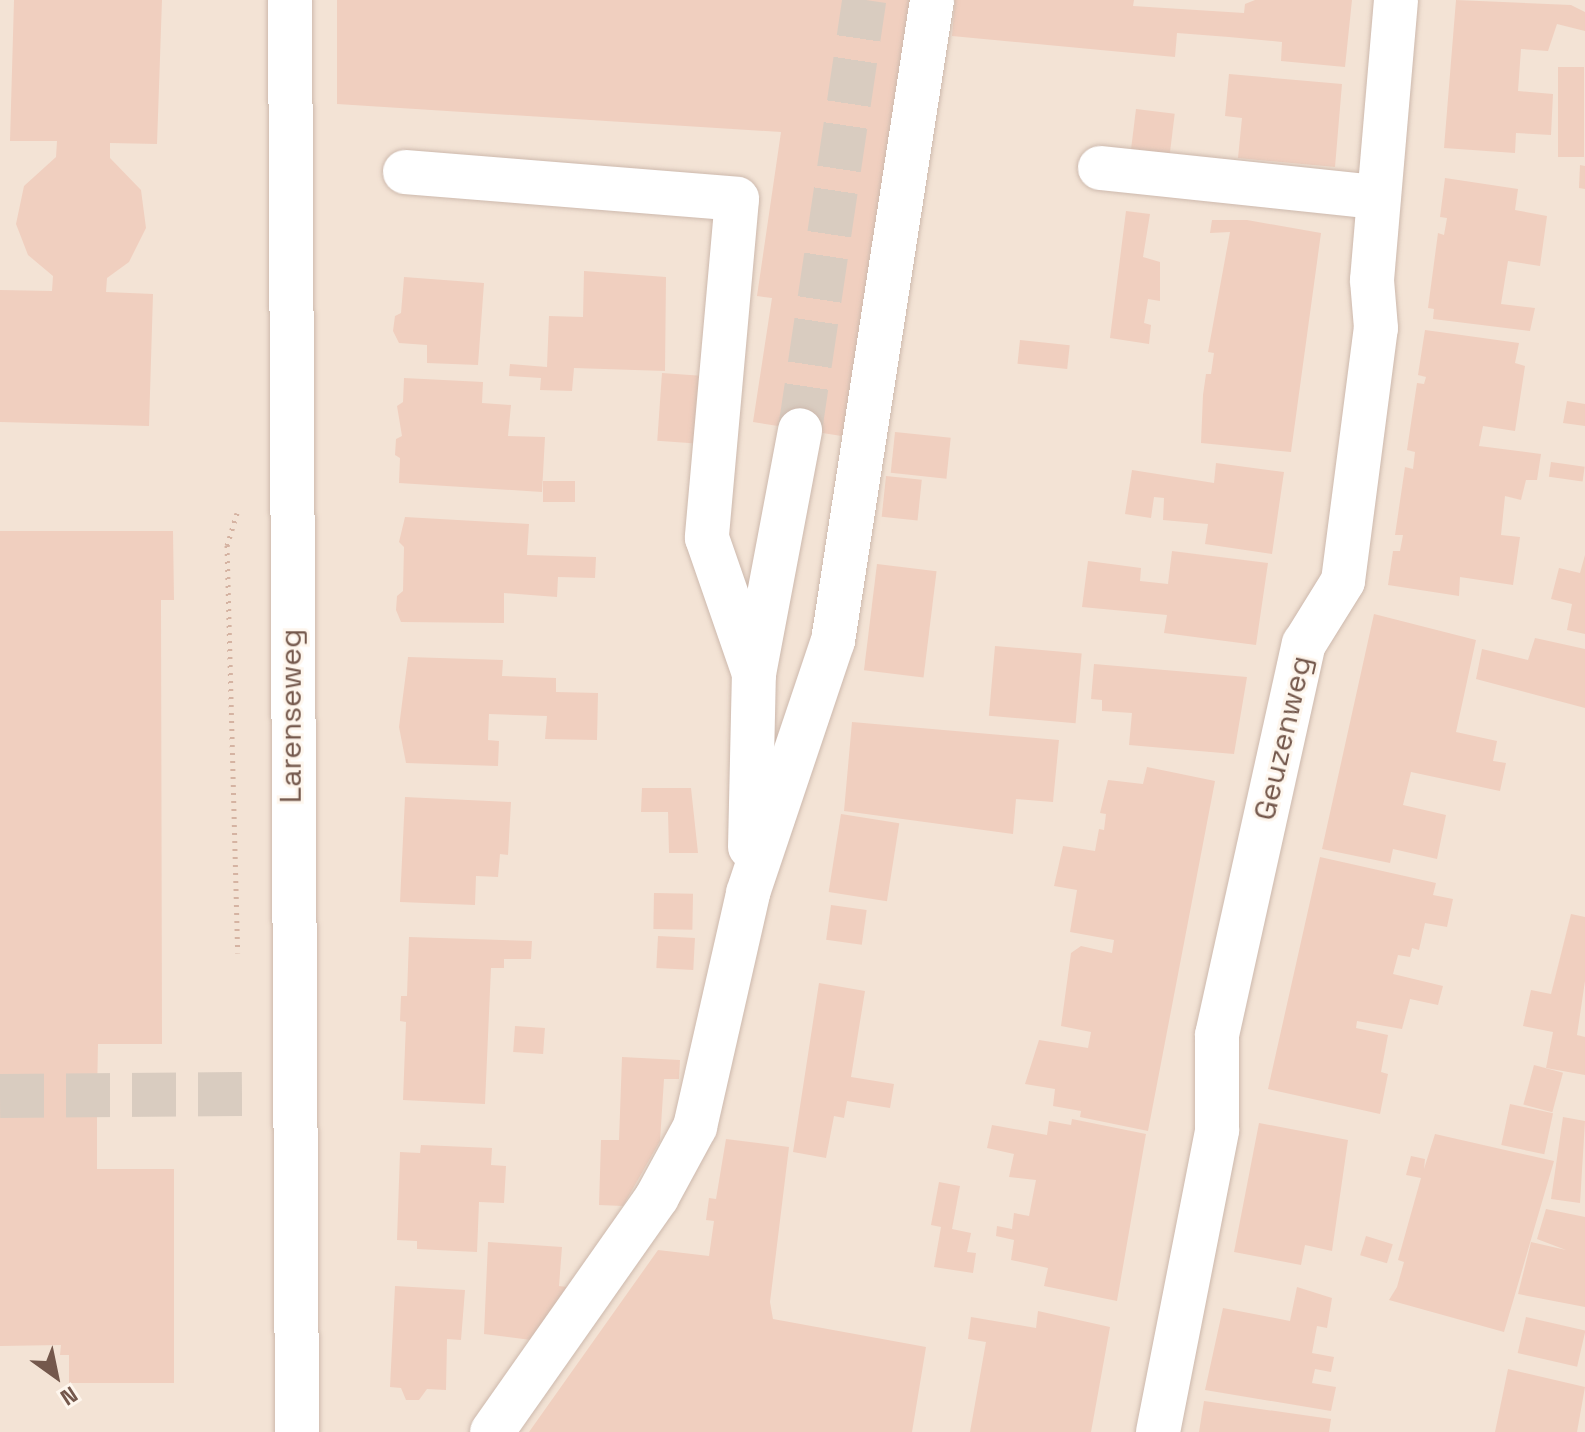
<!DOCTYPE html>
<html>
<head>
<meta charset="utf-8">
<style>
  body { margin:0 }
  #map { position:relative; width:1585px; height:1432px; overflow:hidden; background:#fbf2e6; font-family:"Space Grotesk",sans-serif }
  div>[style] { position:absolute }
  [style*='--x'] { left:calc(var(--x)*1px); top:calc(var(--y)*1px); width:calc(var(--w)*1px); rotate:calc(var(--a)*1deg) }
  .residential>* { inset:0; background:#f3e3d5; transform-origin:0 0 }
  .building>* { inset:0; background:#f0cfbf; transform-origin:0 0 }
  .minor-tunnel>* { height:44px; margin-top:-22px; transform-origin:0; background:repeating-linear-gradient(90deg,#d9ccc0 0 44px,transparent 0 66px) }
  .path>* { height:5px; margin-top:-2.5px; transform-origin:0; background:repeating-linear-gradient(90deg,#d5b3a2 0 2px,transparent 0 8px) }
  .roads { filter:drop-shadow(0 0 2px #cdb9ad) drop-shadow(0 0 2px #cdb9ad) }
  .minor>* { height:44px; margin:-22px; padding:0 22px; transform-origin:22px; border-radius:22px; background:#fff }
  span { translate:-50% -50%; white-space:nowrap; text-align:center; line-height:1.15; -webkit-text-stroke:6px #fef6ed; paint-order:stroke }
  .street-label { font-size:30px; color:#74584c }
  .north { position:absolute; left:16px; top:1336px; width:80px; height:80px; -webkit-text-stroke:6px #fef6ed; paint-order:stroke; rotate:147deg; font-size:22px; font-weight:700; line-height:32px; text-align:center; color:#74584c }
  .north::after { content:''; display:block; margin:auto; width:28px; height:36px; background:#74584c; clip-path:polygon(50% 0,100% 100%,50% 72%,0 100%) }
</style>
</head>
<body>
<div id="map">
  <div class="residential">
    <i style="left:0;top:0;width:1585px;height:1432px"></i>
  </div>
  <div class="building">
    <i style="clip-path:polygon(14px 0,162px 0,157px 144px,110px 143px,110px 158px,141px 190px,146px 228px,129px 262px,107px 278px,106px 292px,153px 294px,149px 426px,0 422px,0 290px,52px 291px,53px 276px,28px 255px,16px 224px,24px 186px,56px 157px,57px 141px,10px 141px)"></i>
    <i style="clip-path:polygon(337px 0,915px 0,848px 437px,753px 422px,772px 298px,757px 296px,781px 132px,337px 104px)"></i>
    <i style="clip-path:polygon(955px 0,1134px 0,1133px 6px,1244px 13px,1245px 4px,1255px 0,1352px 0,1345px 67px,1281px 61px,1282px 42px,1229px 37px,1177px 33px,1175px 57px,952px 36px)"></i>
    <i style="clip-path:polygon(1456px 0,1571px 5px,1585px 12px,1585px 31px,1557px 24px,1548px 51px,1521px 49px,1518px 91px,1553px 94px,1551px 135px,1516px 133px,1515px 153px,1444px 148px)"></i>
    <i style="left:1558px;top:67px;width:26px;height:90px"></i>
    <i style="clip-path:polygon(1229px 74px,1342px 84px,1335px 167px,1238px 158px,1242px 118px,1225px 116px)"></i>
    <i style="left:1136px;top:109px;width:39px;height:41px;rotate:7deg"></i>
    <i style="clip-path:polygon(1580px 165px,1585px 166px,1585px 189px,1579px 188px)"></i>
    <i style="clip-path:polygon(1445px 178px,1518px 189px,1515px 210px,1547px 216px,1540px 266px,1508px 261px,1501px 304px,1535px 308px,1530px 331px,1433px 319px,1434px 309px,1428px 308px,1438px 233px,1444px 235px,1447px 218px,1440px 217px)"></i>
    <i style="clip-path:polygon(1126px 211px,1150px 214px,1143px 257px,1160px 262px,1160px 301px,1148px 299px,1144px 323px,1151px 325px,1149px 344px,1110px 338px)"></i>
    <i style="clip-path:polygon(1212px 220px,1247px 220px,1321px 233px,1291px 452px,1201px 443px,1203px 395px,1206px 374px,1211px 374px,1214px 353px,1208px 352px,1230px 232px,1210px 233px)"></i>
    <i style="clip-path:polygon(584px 271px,666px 277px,665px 371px,574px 368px,572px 391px,540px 390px,541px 378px,509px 376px,510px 364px,547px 367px,549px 316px,583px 317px)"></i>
    <i style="clip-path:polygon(404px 277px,484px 283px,478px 365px,427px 363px,427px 345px,399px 343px,393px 331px,395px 316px,401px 313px)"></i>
    <i style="clip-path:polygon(1425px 330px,1519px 343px,1515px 363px,1525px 366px,1515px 431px,1483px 426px,1479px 446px,1541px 454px,1537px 480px,1526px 480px,1521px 500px,1505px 496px,1501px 535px,1520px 537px,1513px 585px,1460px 577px,1459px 596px,1388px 585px,1393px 551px,1400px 551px,1403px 535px,1395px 535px,1405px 467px,1413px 469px,1415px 452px,1407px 450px,1417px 383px,1424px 384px,1426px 377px,1418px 375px)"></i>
    <i style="left:1020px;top:340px;width:50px;height:24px;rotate:6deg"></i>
    <i style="left:662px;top:373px;width:49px;height:68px;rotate:4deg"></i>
    <i style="clip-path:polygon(404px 378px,483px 382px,482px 403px,511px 405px,508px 436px,545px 437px,542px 492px,399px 483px,400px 458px,395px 455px,396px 439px,402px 436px,397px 406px,403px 402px)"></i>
    <i style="clip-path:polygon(1567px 401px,1585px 404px,1585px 426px,1563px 423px)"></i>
    <i style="left:895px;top:432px;width:56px;height:41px;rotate:6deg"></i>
    <i style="left:1551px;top:462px;width:34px;height:15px;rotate:8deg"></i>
    <i style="clip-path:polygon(1216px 463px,1284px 472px,1272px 554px,1205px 544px,1208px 524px,1163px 520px,1164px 498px,1154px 497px,1151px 518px,1125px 514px,1132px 470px,1214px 483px)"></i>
    <i style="left:886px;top:476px;width:36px;height:41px;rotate:6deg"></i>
    <i style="left:543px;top:481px;width:32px;height:21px"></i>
    <i style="clip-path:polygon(405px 517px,529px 524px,527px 555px,596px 557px,595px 578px,558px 577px,557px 597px,504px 593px,504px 623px,401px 622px,396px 610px,397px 596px,403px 591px,404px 547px,399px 542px)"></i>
    <i style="clip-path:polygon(0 531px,173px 531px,174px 600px,161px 600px,162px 1044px,98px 1044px,97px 1095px,97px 1169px,174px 1169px,174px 1383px,69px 1383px,69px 1355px,60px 1355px,61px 1345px,0 1346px)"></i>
    <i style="clip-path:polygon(1172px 551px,1268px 563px,1256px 645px,1164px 633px,1167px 615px,1082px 607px,1088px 561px,1141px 568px,1140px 581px,1168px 584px)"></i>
    <i style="clip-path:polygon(1585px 555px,1585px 634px,1567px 630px,1572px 604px,1551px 599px,1559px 568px,1580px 573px)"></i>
    <i style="left:877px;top:564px;width:60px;height:107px;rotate:7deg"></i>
    <i style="clip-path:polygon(1374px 614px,1476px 640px,1456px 732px,1497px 741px,1493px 761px,1506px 763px,1500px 791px,1411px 772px,1403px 805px,1446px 815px,1437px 859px,1393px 849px,1390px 863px,1322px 849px)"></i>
    <i style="clip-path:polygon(1535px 638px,1585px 649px,1585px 708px,1476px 679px,1482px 649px,1528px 660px)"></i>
    <i style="left:995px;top:646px;width:87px;height:70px;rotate:5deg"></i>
    <i style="clip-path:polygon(408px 657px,503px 660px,502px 676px,556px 678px,556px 692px,598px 693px,597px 740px,545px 739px,547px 716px,489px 714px,488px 740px,499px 741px,498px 766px,406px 763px,399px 727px)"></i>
    <i style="clip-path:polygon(1094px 664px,1247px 677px,1234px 754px,1129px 745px,1132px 713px,1102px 711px,1102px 700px,1091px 699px)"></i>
    <i style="clip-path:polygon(852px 722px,1059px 740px,1053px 802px,1016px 799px,1013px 834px,844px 811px)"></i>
    <i style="clip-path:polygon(1147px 767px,1215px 781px,1148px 1131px,1080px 1117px,1081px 1111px,1053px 1106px,1055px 1089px,1025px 1084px,1039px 1040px,1088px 1048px,1091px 1032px,1061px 1026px,1071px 953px,1081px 946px,1112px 953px,1114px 940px,1070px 932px,1077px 890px,1054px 886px,1063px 846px,1095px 851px,1099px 829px,1104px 830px,1106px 814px,1100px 813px,1108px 780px,1143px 784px)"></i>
    <i style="clip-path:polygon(642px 788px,691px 788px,698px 853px,669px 853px,668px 812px,641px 812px)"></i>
    <i style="clip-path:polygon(405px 797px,511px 802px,508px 855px,500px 854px,498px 877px,476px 876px,475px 905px,400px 902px)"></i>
    <i style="left:841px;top:814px;width:59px;height:79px;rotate:9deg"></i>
    <i style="clip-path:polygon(1320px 857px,1436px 883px,1433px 895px,1453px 899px,1447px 927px,1425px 923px,1419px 950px,1412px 948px,1410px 957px,1398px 955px,1393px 974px,1443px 986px,1438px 1005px,1410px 999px,1402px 1029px,1357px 1021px,1356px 1028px,1388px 1035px,1381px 1072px,1388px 1074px,1380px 1114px,1268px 1089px)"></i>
    <i style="left:654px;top:893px;width:39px;height:36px;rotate:1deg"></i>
    <i style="left:831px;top:905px;width:36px;height:35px;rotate:8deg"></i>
    <i style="clip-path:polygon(1571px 914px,1585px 917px,1585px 981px,1577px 1035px,1585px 1037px,1585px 1075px,1546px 1068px,1553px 1032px,1523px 1026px,1531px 990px,1551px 994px)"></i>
    <i style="left:658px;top:936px;width:37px;height:32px;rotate:3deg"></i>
    <i style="clip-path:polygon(409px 937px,532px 941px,531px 959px,504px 959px,504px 968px,491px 968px,485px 1104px,403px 1100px,406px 1022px,400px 1021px,401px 996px,407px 996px)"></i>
    <i style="clip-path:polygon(819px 983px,865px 991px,851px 1077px,894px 1084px,890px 1108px,847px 1101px,844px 1118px,834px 1116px,826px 1158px,793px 1152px)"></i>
    <i style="left:515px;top:1026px;width:30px;height:26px;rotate:4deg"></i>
    <i style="clip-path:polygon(622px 1057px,680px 1060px,679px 1079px,664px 1079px,660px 1141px,623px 1206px,599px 1205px,601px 1140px,619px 1140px)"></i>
    <i style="left:1534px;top:1065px;width:30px;height:41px;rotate:15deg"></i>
    <i style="left:1510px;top:1104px;width:44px;height:42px;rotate:12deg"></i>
    <i style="clip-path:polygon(1563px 1117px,1585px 1121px,1580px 1203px,1551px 1199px)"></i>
    <i style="clip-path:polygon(1072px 1119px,1146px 1134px,1117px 1301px,1044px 1286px,1048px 1268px,1011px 1260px,1014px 1240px,996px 1236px,997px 1226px,1012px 1229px,1014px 1213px,1029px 1216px,1036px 1180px,1009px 1177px,1014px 1154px,987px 1148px,992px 1125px,1047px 1135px,1049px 1121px,1071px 1125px)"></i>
    <i style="clip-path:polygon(1259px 1123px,1348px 1140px,1332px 1251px,1305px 1245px,1301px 1265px,1234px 1252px)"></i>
    <i style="clip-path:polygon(1435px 1134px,1554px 1161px,1504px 1332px,1389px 1300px,1397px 1287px,1404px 1262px,1398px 1260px,1421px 1178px,1406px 1175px,1411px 1156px,1425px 1159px,1424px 1169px)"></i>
    <i style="clip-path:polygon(726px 1139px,789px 1147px,770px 1302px,773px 1319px,926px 1347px,912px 1432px,529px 1432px,658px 1250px,709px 1256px,714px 1221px,706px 1220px,709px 1198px,716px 1199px)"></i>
    <i style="clip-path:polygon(421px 1145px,492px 1148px,491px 1165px,506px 1166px,504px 1203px,479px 1202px,477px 1252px,417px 1249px,417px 1241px,397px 1240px,400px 1152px,420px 1153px)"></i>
    <i style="clip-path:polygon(939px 1182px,960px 1186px,952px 1229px,971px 1233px,967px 1252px,976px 1253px,973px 1273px,934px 1267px,941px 1227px,931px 1225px)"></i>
    <i style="clip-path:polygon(1546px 1209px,1585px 1217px,1585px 1307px,1518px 1294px,1531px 1242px,1566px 1250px,1537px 1239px)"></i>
    <i style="left:1366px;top:1236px;width:28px;height:20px;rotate:17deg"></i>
    <i style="clip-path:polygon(488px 1242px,562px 1247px,559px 1286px,567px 1287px,531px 1340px,484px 1334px)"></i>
    <i style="clip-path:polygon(395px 1286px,465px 1290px,461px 1340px,447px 1339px,446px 1390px,427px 1389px,419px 1400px,406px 1400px,401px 1388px,390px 1387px)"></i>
    <i style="clip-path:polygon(1297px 1287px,1332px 1298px,1327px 1328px,1317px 1326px,1312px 1353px,1334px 1357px,1331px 1372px,1315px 1369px,1312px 1383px,1336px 1387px,1331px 1411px,1205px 1390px,1223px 1308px,1290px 1321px)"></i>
    <i style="clip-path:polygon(1038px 1311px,1110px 1327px,1091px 1432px,970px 1432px,986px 1342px,968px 1339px,971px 1317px,1036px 1328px)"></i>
    <i style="left:1526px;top:1317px;width:61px;height:37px;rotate:13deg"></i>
    <i style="clip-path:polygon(1508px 1369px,1585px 1387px,1577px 1432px,1495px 1432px)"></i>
    <i style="clip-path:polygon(1204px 1401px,1331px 1419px,1329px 1432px,1199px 1432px)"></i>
  </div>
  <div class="minor-tunnel">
    <i style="--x:800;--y:430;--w:435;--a:-81.5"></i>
    <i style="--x:0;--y:1096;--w:242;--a:-0.5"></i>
  </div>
  <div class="path">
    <i style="--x:237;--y:513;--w:34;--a:107"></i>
    <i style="--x:227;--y:545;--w:408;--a:88.5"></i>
  </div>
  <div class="roads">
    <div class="minor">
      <i style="--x:290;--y:0;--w:1432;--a:89.72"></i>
      <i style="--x:1100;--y:168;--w:280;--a:6"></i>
      <i style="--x:405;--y:172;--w:333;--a:4.6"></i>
      <i style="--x:737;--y:199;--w:340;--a:95.1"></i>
      <i style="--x:707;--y:538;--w:144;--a:70.9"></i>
      <i style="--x:750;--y:847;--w:173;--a:-88.7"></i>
      <i style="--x:754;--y:674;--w:248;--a:-79.3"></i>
      <i style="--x:492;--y:1432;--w:287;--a:-54.9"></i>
      <i style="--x:657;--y:1197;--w:80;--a:-61.5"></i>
      <i style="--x:695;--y:1127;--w:240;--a:-77.2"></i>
      <i style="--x:748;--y:893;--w:266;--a:-71.4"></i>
      <i style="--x:833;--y:641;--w:649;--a:-81.22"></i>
      <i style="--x:1158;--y:1432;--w:308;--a:-78.9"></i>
      <i style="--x:1217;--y:1130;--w:95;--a:-90"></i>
      <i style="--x:1217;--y:1035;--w:401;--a:-77.5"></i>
      <i style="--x:1304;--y:644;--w:74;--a:-58.2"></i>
      <i style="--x:1343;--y:581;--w:255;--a:-82.6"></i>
      <i style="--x:1376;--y:328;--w:48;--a:-94.8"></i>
      <i style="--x:1372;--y:280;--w:281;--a:-85.1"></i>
    </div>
  </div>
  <div class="street-label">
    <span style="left:291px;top:716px;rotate:-90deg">Larenseweg</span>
    <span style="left:1283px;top:738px;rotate:-77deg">Geuzenweg</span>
  </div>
  <div class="north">N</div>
</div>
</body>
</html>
